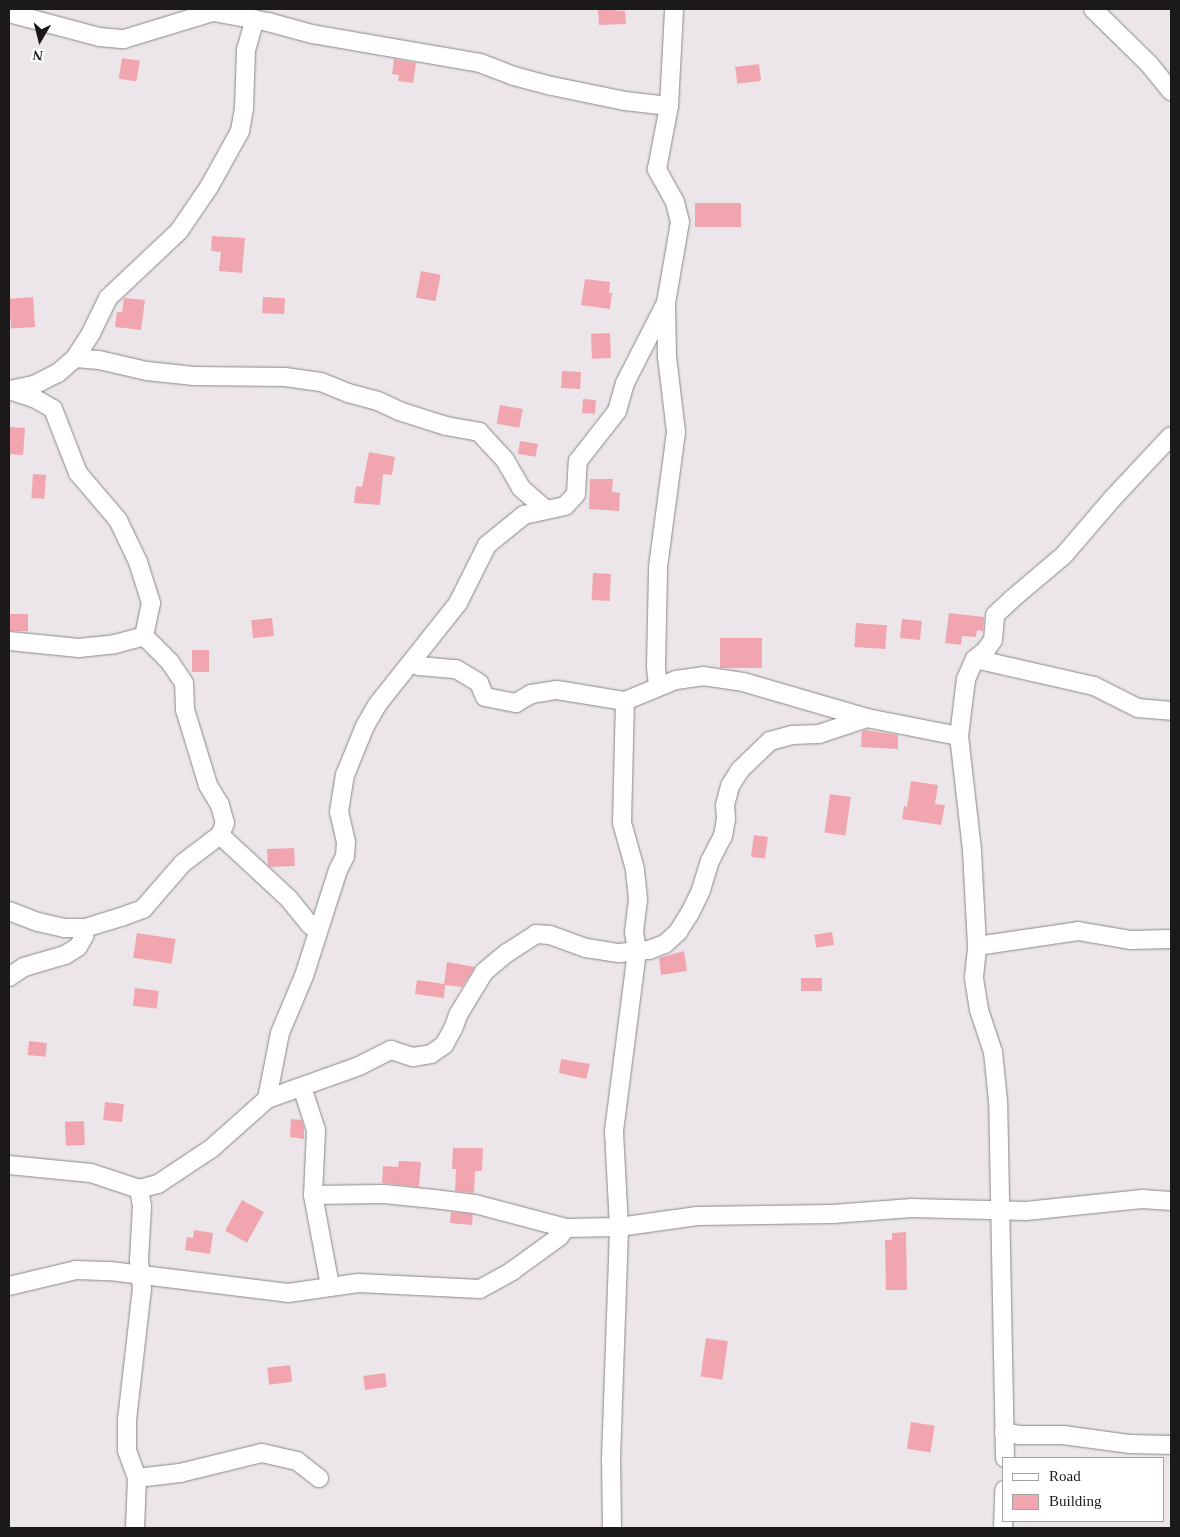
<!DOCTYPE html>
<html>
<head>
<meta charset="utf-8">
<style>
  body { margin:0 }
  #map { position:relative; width:1180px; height:1537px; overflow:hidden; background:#ece6ea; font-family:Georgia,serif }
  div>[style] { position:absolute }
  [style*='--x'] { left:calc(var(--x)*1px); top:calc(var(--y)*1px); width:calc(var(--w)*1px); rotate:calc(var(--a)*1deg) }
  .building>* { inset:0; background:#f1a6af; transform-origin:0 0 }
  .roads { filter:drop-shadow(0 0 1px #8b8689) drop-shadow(0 0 1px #8b8689) }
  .street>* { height:18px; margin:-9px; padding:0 9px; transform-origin:9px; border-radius:9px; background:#fff }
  span { translate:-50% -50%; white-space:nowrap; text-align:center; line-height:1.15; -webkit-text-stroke:5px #fff; paint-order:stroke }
  .frame { position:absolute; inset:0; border:10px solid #1c191b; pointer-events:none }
  .legend { position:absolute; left:1002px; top:1457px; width:162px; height:65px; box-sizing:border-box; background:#fff; border:1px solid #a4a3a4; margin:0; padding:6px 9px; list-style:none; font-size:15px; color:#1c191b }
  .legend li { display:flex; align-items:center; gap:10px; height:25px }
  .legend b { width:25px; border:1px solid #a4a3a4 }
  .north { position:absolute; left:15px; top:15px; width:50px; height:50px; -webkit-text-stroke:4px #fff; paint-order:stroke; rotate:188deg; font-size:14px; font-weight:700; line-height:20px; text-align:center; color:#1c191b }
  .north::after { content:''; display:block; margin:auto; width:18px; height:22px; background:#1c191b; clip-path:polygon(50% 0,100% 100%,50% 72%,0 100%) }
</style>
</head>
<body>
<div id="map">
  <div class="building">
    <i style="clip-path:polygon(598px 9px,625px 11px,626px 24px,599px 25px)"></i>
    <i style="left:122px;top:58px;width:18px;height:21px;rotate:9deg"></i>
    <i style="clip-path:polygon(394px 59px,416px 63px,413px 83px,398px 81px,399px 75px,392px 74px)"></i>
    <i style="left:759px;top:64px;width:17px;height:24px;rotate:83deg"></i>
    <i style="left:695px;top:203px;width:46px;height:24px"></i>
    <i style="clip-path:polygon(212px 236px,245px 238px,242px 273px,219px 271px,221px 252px,211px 251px)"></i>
    <i style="left:421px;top:271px;width:20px;height:27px;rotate:11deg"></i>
    <i style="clip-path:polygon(585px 279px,610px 282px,609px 293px,612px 293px,610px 309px,581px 305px)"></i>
    <i style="left:33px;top:297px;width:30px;height:24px;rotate:86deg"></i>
    <i style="left:263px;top:297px;width:22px;height:16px;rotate:3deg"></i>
    <i style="clip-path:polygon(124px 298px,145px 300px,141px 330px,115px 327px,117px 312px,122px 312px)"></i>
    <i style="left:610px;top:333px;width:25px;height:19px;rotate:88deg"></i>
    <i style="left:562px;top:371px;width:19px;height:17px;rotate:3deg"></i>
    <i style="left:583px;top:399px;width:13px;height:14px;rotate:4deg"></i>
    <i style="left:500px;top:405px;width:23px;height:19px;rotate:10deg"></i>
    <i style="left:9px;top:427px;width:16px;height:27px;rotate:4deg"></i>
    <i style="left:520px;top:441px;width:18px;height:13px;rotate:9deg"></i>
    <i style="clip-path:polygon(369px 452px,395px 457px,392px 475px,383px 474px,380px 505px,354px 503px,356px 486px,362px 487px)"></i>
    <i style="left:33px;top:474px;width:13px;height:24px;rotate:4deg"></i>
    <i style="clip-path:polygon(590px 479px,613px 479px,612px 492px,620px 493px,619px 511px,589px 509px)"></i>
    <i style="left:593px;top:573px;width:18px;height:27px;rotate:3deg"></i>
    <i style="clip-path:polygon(949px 613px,984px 617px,983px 631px,977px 630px,976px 637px,962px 636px,961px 645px,945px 643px)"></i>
    <i style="left:9px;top:614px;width:19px;height:17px"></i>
    <i style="left:272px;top:618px;width:18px;height:21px;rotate:84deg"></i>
    <i style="left:902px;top:619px;width:20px;height:19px;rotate:6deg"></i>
    <i style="left:856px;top:623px;width:31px;height:24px;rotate:4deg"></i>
    <i style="left:720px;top:638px;width:42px;height:30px"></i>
    <i style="left:192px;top:650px;width:17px;height:22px"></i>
    <i style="clip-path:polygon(865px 730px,898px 735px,898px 749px,861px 747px,862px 731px)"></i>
    <i style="clip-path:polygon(911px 781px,938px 785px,935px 804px,945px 805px,941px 825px,902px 819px,904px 806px,907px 807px)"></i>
    <i style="left:830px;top:794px;width:21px;height:39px;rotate:8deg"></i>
    <i style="left:754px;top:835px;width:14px;height:22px;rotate:8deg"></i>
    <i style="clip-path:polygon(294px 848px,295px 866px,270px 867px,268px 865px,267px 849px)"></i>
    <i style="left:832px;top:932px;width:13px;height:18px;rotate:81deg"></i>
    <i style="left:137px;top:933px;width:39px;height:25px;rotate:9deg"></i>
    <i style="clip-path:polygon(684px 951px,687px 971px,661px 975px,659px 958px)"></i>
    <i style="clip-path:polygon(447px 962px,475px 967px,462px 987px,445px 985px,444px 998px,415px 994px,417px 980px,444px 984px)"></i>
    <i style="left:801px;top:978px;width:21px;height:13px"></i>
    <i style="left:135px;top:988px;width:24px;height:18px;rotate:7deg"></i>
    <i style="left:29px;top:1041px;width:18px;height:14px;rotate:6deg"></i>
    <i style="clip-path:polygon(561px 1059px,590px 1064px,586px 1079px,559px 1073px)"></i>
    <i style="left:105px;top:1102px;width:19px;height:18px;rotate:6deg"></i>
    <i style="clip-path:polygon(291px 1119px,302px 1120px,304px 1129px,304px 1139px,290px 1137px)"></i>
    <i style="left:84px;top:1121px;width:24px;height:19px;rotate:88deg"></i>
    <i style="clip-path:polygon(453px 1148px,483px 1148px,482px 1171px,475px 1171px,474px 1193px,455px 1191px,456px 1169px,452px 1169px)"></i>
    <i style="clip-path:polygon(399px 1161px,421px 1162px,419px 1187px,382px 1183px,383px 1166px,398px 1167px)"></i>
    <i style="left:242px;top:1200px;width:25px;height:35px;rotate:29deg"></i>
    <i style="left:451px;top:1212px;width:22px;height:11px;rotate:5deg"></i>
    <i style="clip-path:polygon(194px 1230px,213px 1233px,210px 1254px,185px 1250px,187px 1237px,193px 1238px)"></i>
    <i style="clip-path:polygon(906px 1232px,907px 1290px,886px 1290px,885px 1240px,892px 1240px,892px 1233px)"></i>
    <i style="left:706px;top:1338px;width:22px;height:39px;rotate:8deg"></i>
    <i style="left:290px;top:1365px;width:17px;height:23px;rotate:83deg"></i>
    <i style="left:385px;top:1373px;width:14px;height:22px;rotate:82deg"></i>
    <i style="left:911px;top:1422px;width:24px;height:27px;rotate:9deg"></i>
  </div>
  <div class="roads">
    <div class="street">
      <i style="--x:1093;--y:9;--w:78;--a:44.5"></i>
      <i style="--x:1149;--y:64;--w:35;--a:51"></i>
      <i style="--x:9;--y:13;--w:93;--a:14.9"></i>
      <i style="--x:99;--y:37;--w:25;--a:5"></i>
      <i style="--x:124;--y:39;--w:93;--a:-16.9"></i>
      <i style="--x:213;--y:12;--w:56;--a:10.3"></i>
      <i style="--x:268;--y:22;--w:46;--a:15.3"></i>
      <i style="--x:312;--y:34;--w:170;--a:9.8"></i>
      <i style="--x:480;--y:63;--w:36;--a:21"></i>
      <i style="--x:514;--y:76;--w:39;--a:15"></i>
      <i style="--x:552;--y:86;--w:75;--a:11.6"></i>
      <i style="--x:625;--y:101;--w:44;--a:6.5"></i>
      <i style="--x:75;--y:358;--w:24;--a:5"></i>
      <i style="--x:99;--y:360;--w:49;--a:12.9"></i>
      <i style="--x:147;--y:371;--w:47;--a:6.1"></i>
      <i style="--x:194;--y:376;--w:91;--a:0.6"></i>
      <i style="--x:285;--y:377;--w:36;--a:8"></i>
      <i style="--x:321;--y:382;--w:29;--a:22"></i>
      <i style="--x:348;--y:393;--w:31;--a:15"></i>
      <i style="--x:378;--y:401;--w:23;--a:25"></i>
      <i style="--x:399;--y:411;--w:49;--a:17.7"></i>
      <i style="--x:446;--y:426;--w:34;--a:10"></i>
      <i style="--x:479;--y:432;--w:38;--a:47"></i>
      <i style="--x:505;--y:460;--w:32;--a:60"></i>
      <i style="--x:521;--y:488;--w:32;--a:41"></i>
      <i style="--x:10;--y:390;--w:25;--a:-12"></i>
      <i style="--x:34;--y:385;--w:27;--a:-27"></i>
      <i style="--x:58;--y:373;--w:23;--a:-41"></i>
      <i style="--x:75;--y:358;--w:30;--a:-57"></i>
      <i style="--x:91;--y:333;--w:39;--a:-64"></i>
      <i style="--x:108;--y:298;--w:98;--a:-43.3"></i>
      <i style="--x:179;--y:231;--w:53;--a:-55.7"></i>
      <i style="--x:209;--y:187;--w:64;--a:-61"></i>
      <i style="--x:240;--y:131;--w:23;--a:-80"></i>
      <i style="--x:244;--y:108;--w:58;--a:-88"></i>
      <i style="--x:246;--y:50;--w:32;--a:-74"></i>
      <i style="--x:12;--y:391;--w:23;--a:18"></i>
      <i style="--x:34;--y:398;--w:22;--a:30"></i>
      <i style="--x:53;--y:409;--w:69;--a:68.7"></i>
      <i style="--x:78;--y:473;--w:62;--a:49.6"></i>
      <i style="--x:118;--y:520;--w:47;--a:64.5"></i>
      <i style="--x:138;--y:562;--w:43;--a:72.4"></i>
      <i style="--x:151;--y:603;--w:34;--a:102"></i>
      <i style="--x:9;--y:641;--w:70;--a:5.7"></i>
      <i style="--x:79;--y:648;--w:36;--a:-6"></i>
      <i style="--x:115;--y:644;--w:30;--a:-15"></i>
      <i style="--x:975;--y:659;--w:122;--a:12.8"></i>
      <i style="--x:1094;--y:686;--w:49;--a:26.6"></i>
      <i style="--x:1138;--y:708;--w:33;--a:5"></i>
      <i style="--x:412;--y:663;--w:8;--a:23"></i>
      <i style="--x:419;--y:666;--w:37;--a:5"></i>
      <i style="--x:456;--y:669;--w:27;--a:31"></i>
      <i style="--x:479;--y:683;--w:15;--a:67"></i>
      <i style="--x:485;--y:697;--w:32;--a:11"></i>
      <i style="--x:516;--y:703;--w:17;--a:-31"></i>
      <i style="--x:531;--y:694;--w:26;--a:-9"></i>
      <i style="--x:557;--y:690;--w:69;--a:9.2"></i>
      <i style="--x:625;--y:701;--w:55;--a:-22.4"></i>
      <i style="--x:676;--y:680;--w:27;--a:-8"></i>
      <i style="--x:703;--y:676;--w:40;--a:8.5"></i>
      <i style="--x:743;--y:682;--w:129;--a:16.2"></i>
      <i style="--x:658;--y:686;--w:20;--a:-96"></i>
      <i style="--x:656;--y:666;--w:99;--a:-88.8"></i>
      <i style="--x:658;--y:567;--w:136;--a:-82.4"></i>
      <i style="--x:676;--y:432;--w:76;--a:-96.8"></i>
      <i style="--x:667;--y:357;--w:54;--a:-91.1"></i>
      <i style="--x:666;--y:303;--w:82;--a:-80.2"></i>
      <i style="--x:680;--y:222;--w:21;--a:-104"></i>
      <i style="--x:675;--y:202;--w:38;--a:-119"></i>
      <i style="--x:657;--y:169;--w:64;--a:-79.2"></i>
      <i style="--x:669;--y:106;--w:97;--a:-87"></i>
      <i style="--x:220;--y:835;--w:94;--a:42.8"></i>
      <i style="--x:289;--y:899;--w:32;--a:51"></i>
      <i style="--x:309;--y:924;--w:11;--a:38"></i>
      <i style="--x:9;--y:911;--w:31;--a:21"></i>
      <i style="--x:38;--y:922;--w:27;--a:13"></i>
      <i style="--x:64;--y:928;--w:21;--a:0"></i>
      <i style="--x:85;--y:928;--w:38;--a:-17"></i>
      <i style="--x:121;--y:917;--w:23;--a:-20"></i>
      <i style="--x:143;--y:909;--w:61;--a:-49"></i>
      <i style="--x:183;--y:863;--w:46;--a:-37.1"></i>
      <i style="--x:220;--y:835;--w:13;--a:-67"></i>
      <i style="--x:225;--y:823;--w:19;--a:-106"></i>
      <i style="--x:220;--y:805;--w:23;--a:-121"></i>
      <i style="--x:208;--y:785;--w:78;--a:-107"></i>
      <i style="--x:185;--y:710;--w:27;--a:-92"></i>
      <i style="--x:184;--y:683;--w:25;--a:-124"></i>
      <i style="--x:170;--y:662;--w:37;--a:-135"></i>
      <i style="--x:977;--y:946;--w:102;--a:-8.4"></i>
      <i style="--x:1078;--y:931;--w:54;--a:9.6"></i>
      <i style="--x:1131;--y:940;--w:40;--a:-1.4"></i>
      <i style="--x:9;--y:977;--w:18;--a:-34"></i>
      <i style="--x:24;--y:967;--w:43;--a:-16.3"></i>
      <i style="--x:65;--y:955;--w:15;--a:-32"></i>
      <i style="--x:78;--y:947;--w:13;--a:-61"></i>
      <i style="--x:84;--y:936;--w:8;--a:-83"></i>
      <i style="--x:302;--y:1087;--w:45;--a:72"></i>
      <i style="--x:316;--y:1130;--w:65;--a:92.6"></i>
      <i style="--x:313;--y:1195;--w:93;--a:79.4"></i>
      <i style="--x:267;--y:1099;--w:67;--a:-78.9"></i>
      <i style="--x:280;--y:1033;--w:62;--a:-67.2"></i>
      <i style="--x:304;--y:976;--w:111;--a:-72.2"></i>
      <i style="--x:338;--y:870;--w:16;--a:-63"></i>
      <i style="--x:345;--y:856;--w:14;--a:-86"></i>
      <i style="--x:346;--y:842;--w:31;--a:-103"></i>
      <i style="--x:339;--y:812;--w:37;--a:-81"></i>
      <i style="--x:345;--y:775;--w:53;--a:-67.8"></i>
      <i style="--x:365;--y:726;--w:24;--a:-60"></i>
      <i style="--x:377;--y:705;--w:130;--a:-51.5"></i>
      <i style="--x:458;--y:603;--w:65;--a:-63.4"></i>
      <i style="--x:487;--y:545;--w:48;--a:-39"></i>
      <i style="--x:524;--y:515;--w:42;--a:-12.4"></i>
      <i style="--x:565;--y:506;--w:16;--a:-47"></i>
      <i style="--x:576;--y:494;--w:33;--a:-87"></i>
      <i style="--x:578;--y:461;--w:63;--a:-52"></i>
      <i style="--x:617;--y:411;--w:29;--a:-74"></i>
      <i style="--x:625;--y:383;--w:90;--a:-62.9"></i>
      <i style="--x:9;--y:1165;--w:82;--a:5.6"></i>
      <i style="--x:91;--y:1173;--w:51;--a:18.4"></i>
      <i style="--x:139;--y:1189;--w:20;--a:-15"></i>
      <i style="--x:158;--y:1184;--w:65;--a:-33.7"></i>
      <i style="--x:212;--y:1148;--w:74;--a:-41.7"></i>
      <i style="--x:267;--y:1099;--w:98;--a:-19.7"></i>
      <i style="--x:359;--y:1066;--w:36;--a:-27"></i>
      <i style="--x:391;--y:1050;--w:23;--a:18"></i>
      <i style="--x:413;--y:1057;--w:18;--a:-9"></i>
      <i style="--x:431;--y:1054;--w:16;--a:-35"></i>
      <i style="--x:444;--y:1045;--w:18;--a:-61"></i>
      <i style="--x:453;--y:1029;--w:15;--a:-70"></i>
      <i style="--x:458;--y:1015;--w:50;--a:-58.8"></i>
      <i style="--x:484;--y:972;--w:30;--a:-40"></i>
      <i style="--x:507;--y:953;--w:35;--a:-33"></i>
      <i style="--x:536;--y:934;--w:14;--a:4"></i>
      <i style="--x:550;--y:935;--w:38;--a:20"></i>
      <i style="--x:586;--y:948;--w:33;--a:9"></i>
      <i style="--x:619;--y:953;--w:30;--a:-6"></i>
      <i style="--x:649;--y:950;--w:17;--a:-21"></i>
      <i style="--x:665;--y:944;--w:18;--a:-43"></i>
      <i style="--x:678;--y:932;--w:22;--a:-58"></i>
      <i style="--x:690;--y:913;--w:25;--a:-64"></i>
      <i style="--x:701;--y:890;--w:30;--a:-73"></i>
      <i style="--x:710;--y:861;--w:28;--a:-63"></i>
      <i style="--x:723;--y:836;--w:17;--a:-80"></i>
      <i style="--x:726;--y:819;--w:14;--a:-94"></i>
      <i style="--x:725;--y:805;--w:20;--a:-75"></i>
      <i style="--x:730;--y:786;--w:19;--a:-58"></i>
      <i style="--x:740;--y:770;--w:42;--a:-44"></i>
      <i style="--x:770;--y:741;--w:23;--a:-15"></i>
      <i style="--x:792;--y:735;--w:27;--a:-2"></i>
      <i style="--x:819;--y:734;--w:51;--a:-18.4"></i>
      <i style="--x:867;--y:718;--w:94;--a:11.1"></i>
      <i style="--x:313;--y:1195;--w:71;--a:-0.8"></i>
      <i style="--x:384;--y:1194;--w:50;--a:5.7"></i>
      <i style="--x:434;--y:1199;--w:41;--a:7"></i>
      <i style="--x:475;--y:1204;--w:94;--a:14.8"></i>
      <i style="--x:566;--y:1228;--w:53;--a:-1.1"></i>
      <i style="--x:619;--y:1227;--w:96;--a:-93"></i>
      <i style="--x:614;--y:1131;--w:181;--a:-82.7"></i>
      <i style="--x:637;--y:951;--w:19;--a:-99"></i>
      <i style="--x:634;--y:932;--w:33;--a:-83"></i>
      <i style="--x:638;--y:899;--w:30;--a:-96"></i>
      <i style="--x:635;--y:869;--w:48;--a:-105.8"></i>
      <i style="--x:622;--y:823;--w:122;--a:-88.6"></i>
      <i style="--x:9;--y:1286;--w:69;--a:-13.4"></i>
      <i style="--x:76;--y:1270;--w:34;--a:2"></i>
      <i style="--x:110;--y:1271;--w:179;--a:7"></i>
      <i style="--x:288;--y:1293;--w:71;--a:-8.1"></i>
      <i style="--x:358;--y:1283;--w:122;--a:2.8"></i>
      <i style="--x:480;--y:1289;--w:37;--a:-29"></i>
      <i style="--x:512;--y:1271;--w:58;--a:-35.9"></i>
      <i style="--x:559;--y:1237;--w:11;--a:-52"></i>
      <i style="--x:1004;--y:1432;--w:15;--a:11"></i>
      <i style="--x:1019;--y:1435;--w:44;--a:0"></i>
      <i style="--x:1063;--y:1435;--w:68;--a:7.7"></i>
      <i style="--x:1130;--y:1444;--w:41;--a:1.4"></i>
      <i style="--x:1005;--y:1458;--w:357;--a:-91.1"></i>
      <i style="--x:998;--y:1101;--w:49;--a:-95.8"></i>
      <i style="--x:993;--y:1052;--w:44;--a:-108.4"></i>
      <i style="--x:979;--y:1010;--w:33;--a:-99"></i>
      <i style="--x:974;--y:977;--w:31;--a:-84"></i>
      <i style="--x:977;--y:946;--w:96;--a:-93"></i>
      <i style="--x:972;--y:850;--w:115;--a:-96.5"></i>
      <i style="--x:959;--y:736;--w:57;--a:-83"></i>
      <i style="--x:966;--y:679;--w:22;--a:-66"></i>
      <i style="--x:975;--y:659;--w:14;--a:-39"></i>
      <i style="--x:986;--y:650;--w:12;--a:-55"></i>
      <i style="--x:993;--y:640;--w:25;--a:-85"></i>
      <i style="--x:995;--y:615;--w:23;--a:-43"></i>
      <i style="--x:1012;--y:599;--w:68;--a:-40.2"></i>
      <i style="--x:1064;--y:555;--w:74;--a:-49.4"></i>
      <i style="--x:1112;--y:499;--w:86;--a:-46.9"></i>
      <i style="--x:137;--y:1478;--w:43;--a:-6.6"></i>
      <i style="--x:180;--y:1473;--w:84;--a:-13.7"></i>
      <i style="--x:262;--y:1453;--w:36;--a:13"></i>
      <i style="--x:297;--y:1461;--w:28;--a:38"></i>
      <i style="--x:135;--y:1528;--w:50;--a:-87.7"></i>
      <i style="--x:137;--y:1478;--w:30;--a:-110"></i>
      <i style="--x:127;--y:1450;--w:30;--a:-90"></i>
      <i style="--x:127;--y:1420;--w:132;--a:-83.5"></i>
      <i style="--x:142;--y:1289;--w:29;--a:-96"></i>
      <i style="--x:139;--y:1260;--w:54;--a:-86.8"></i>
      <i style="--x:142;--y:1206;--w:17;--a:-100"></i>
      <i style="--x:612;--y:1528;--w:69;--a:-90.8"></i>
      <i style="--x:611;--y:1459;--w:232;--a:-88"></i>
      <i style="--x:619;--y:1227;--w:79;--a:-8"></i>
      <i style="--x:697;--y:1216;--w:136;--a:-0.8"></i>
      <i style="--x:833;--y:1214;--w:79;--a:-4.3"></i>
      <i style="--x:912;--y:1208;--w:114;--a:1.5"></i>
      <i style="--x:1026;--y:1211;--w:117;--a:-5.9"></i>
      <i style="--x:1142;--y:1199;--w:29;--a:4"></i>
      <i style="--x:1003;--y:1528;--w:38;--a:-88"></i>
    </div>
  </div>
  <div class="frame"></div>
  <ul class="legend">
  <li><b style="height:6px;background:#fff"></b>Road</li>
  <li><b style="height:14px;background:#f1a6af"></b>Building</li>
  </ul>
  <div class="north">N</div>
</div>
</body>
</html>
